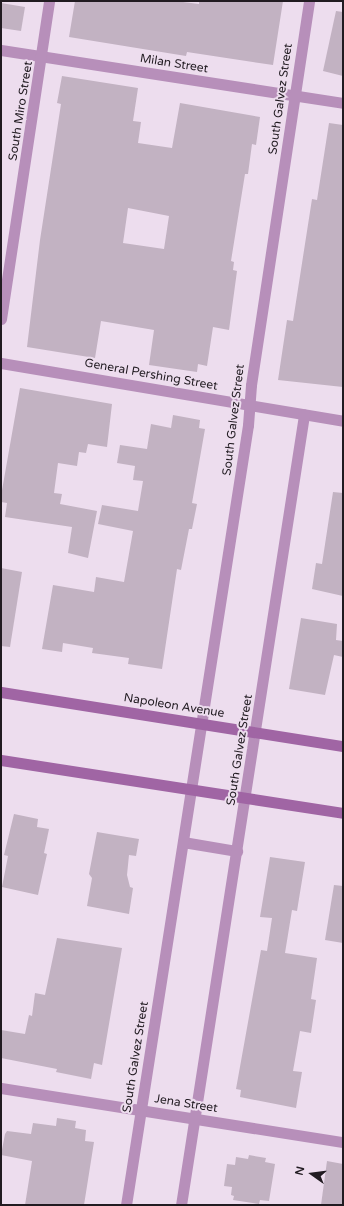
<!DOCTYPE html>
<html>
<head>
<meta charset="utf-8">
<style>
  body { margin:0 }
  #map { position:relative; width:344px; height:1206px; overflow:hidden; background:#edddee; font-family:"Varela Round",sans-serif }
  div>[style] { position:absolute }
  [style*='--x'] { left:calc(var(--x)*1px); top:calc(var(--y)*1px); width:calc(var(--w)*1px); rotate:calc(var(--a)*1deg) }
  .building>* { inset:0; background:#c2b2c2 }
  .minor>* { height:11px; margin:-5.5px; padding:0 5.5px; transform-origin:5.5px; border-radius:5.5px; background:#b78fba }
  .secondary>* { height:11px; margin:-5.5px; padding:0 5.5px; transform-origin:5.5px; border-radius:5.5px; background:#a065a4 }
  span { translate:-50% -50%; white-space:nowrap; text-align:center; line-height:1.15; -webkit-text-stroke:4px #edddee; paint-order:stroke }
  .street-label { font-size:12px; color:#211b21 }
  .frame { position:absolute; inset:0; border:2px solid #211b21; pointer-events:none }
  .north { position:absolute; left:292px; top:1154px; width:40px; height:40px; -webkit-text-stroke:3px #edddee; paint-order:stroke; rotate:284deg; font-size:11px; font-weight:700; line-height:16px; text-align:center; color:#211b21 }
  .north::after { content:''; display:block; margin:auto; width:14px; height:18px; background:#211b21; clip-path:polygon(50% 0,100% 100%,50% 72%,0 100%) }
</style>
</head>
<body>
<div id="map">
  <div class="building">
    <i style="clip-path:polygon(75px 1px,175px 1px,199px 4px,199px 1px,283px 1px,273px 65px,187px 52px,186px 56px,69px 37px)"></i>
    <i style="clip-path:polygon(1px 3px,25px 7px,21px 31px,1px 28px)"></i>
    <i style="clip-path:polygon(336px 11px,343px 12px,343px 76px,323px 71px)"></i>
    <i style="clip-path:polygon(evenodd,62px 76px,138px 88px,133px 121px,141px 122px,138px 143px,172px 148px,180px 103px,260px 117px,256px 145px,252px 144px,248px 174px,245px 174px,231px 261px,234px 262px,233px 270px,237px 271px,229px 330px,213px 327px,207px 366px,198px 364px,197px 372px,149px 365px,154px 330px,101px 321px,95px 358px,27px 347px,40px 240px,61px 104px,57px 103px,62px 76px,128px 208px,169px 216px,164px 249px,123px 243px,128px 208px)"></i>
    <i style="clip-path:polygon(329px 123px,343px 125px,343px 387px,278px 380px,287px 320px,293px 321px,312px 199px,317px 200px)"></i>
    <i style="clip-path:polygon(20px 388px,112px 404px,107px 447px,88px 444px,86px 453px,79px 452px,77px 466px,58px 463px,54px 493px,62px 494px,60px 504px,97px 511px,88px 558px,68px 553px,72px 527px,5px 517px,7px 503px,1px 502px,1px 496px)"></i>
    <i style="clip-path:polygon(173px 415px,200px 420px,199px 428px,205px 429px,192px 503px,197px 504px,192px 529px,189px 529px,181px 570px,177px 569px,162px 669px,128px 664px,129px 658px,92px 653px,93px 648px,63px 643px,62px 652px,42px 649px,53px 585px,94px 592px,96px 577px,124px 582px,133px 531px,98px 524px,102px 505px,138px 511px,143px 481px,133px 480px,135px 466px,117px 463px,120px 445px,147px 449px,151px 424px,171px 428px)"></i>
    <i style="clip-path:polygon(333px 492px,343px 493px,343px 596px,312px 589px,316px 563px,322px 564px)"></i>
    <i style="clip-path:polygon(1px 568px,22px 572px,10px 647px,1px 646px)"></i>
    <i style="clip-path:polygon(301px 618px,337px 624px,336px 640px,343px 641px,343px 657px,334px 655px,325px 695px,289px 689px)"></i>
    <i style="clip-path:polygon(14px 814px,38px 819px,37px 827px,49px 829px,44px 853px,47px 854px,38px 895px,2px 887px,8px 856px,4px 855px)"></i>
    <i style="clip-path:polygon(97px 832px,139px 839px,136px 856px,129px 855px,127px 875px,130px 887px,133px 888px,129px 914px,87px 906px,92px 878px,89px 874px)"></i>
    <i style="clip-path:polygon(270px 857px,305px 862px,297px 911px,292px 910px,285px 953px,317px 958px,311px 999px,316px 1000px,311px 1033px,300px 1031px,293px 1071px,302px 1072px,296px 1108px,240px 1097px,241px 1090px,236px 1089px,261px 950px,267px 951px,272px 918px,260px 917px)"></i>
    <i style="clip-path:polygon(334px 885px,343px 886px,343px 943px,325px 940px)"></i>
    <i style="clip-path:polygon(57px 938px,122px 948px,102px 1065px,94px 1063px,91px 1079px,56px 1072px,57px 1069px,1px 1058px,1px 1030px,25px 1034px,29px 1015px,32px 1016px,35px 993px,45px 995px)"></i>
    <i style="clip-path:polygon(57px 1118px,76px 1121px,75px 1128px,86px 1130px,85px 1141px,94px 1142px,84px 1205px,25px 1205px,32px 1161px,1px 1155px,5px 1134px,7px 1131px,31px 1134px,33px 1123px,56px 1126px)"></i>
    <i style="clip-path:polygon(249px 1155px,266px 1158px,265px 1162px,275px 1164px,269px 1201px,260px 1200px,259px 1204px,233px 1200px,234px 1196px,231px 1195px,232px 1187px,224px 1186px,227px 1164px,235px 1165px,236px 1157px,248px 1159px)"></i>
    <i style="clip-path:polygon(327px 1161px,343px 1164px,343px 1205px,321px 1205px)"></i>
  </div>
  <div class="minor">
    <i style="--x:1;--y:50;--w:346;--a:8.8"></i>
    <i style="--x:1;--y:319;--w:322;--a:-81.4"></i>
    <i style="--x:1;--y:363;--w:347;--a:9.6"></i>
    <i style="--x:183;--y:842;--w:55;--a:9.5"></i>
    <i style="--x:1;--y:1088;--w:346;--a:9"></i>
    <i style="--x:126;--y:1205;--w:789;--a:-81.11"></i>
    <i style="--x:248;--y:425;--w:40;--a:-85.7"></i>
    <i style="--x:251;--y:385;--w:388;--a:-81.4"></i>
    <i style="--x:181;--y:1205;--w:800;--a:-81.15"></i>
  </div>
  <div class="secondary">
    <i style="--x:1;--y:692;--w:346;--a:9"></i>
    <i style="--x:1;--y:760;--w:346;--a:8.8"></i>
  </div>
  <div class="street-label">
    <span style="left:174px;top:64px;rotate:9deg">Milan Street</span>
    <span style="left:281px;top:99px;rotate:-82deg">South Galvez Street</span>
    <span style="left:21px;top:111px;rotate:-81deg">South Miro Street</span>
    <span style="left:151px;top:375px;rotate:10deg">General Pershing Street</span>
    <span style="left:234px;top:420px;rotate:-83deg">South Galvez Street</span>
    <span style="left:174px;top:706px;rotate:9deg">Napoleon Avenue</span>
    <span style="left:240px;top:750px;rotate:-81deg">South Galvez Street</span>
    <span style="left:136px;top:1057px;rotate:-81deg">South Galvez Street</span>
    <span style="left:186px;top:1104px;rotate:9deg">Jena Street</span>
  </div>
  <div class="frame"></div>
  <div class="north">N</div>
</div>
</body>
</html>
